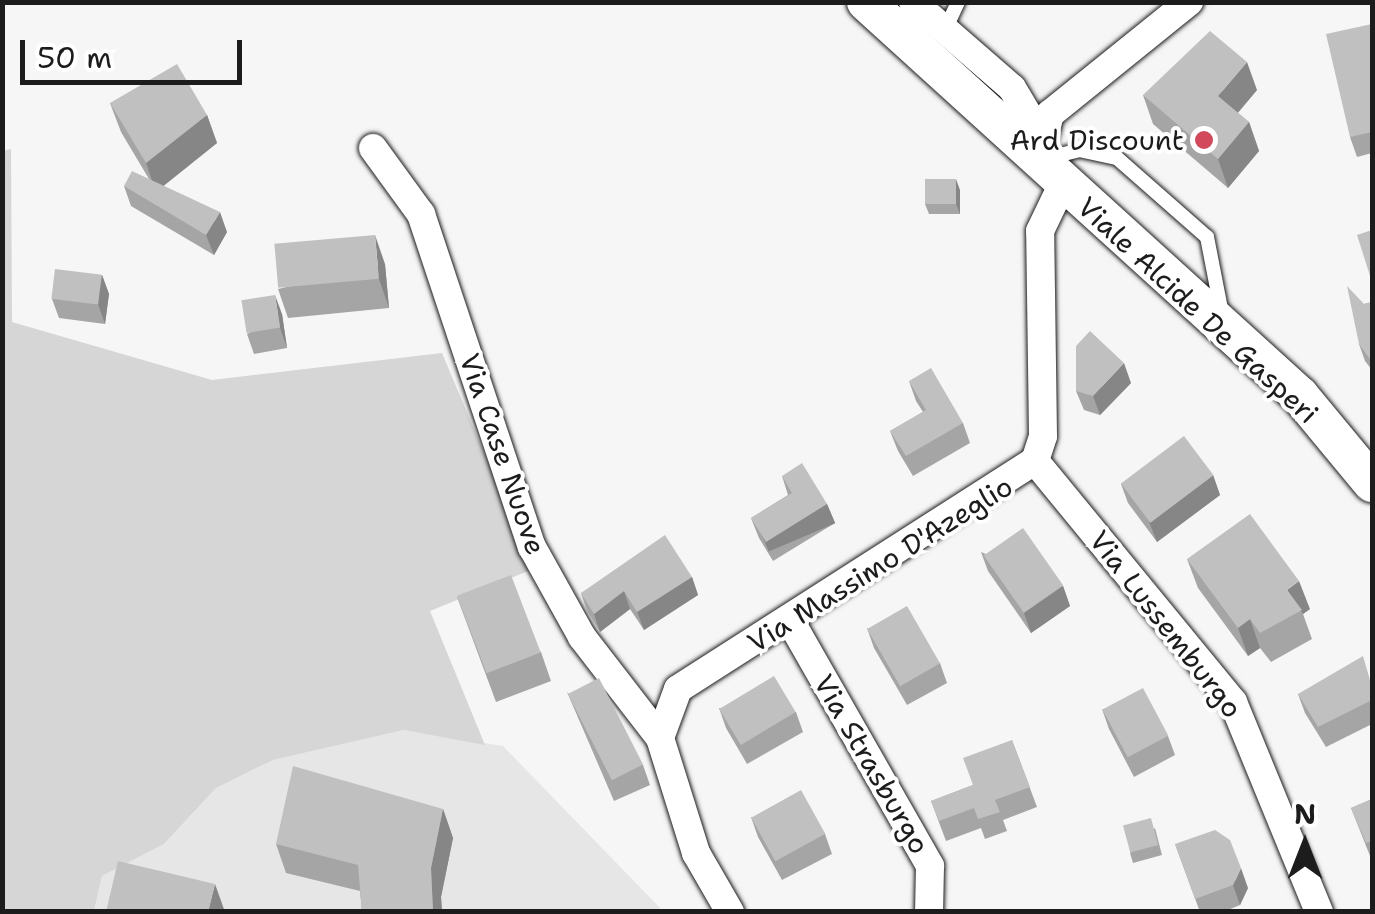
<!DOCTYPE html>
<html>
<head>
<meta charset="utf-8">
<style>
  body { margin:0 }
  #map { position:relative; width:1375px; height:914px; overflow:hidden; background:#f6f6f6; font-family:"Shantell Sans",sans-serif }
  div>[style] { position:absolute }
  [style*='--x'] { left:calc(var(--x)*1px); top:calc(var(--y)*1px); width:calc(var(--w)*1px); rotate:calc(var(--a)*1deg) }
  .built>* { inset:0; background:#e6e6e6 }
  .green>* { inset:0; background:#d6d6d6 }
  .roads { filter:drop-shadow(0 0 2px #1c1c1c) drop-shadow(0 0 2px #1c1c1c) }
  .service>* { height:14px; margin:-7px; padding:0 7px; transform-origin:7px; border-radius:7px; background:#fff }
  .minor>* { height:28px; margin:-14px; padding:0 14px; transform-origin:14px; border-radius:14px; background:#fff }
  .secondary>* { height:38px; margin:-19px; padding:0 19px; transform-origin:19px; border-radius:19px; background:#fff }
  .wall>* { inset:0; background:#a5a5a5 }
  .shaded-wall>* { inset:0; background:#868686; transform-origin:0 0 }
  .building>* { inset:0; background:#c0c0c0; transform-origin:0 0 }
  .dots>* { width:28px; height:28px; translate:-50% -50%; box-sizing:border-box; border:5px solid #fff; border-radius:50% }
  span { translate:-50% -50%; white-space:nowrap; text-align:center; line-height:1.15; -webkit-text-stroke:8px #fff; paint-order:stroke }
  .poi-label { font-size:28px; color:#1c1c1c }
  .right { translate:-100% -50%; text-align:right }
  .street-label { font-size:28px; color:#1c1c1c }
  .frame { position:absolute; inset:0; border:5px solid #1c1c1c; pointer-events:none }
  .north { position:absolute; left:1255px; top:794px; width:100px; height:100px; -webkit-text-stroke:8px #fff; paint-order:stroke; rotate:0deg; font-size:28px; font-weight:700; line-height:40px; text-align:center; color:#1c1c1c }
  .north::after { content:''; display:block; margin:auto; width:35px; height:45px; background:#1c1c1c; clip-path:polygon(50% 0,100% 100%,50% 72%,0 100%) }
  .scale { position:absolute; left:20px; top:40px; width:222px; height:45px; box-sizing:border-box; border:5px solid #1c1c1c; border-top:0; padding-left:12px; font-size:30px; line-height:35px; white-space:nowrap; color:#1c1c1c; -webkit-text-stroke:8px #fff; paint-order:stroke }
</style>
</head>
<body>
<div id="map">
  <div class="built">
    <i style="clip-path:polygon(404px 730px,503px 746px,663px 911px,94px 912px,102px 876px,164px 844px,216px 788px,273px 760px)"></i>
  </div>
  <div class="green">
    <i style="clip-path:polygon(11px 149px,12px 322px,212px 380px,442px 353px,533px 569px,430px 611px,485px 745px,404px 730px,273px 760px,216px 788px,164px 844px,102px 876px,94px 911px,3px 912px,2px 151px)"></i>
  </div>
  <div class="roads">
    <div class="service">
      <i style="--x:945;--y:30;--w:31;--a:-65"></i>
      <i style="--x:1044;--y:159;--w:36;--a:-14"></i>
      <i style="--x:1079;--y:150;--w:39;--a:12"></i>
      <i style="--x:1117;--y:158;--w:120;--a:41.3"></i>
      <i style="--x:1207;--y:237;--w:78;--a:79"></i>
    </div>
    <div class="minor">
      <i style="--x:913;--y:2;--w:131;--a:41"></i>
      <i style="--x:1012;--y:88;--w:55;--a:59.2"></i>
      <i style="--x:373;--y:148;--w:82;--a:54"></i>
      <i style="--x:421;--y:214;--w:351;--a:71.6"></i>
      <i style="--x:532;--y:547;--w:103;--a:60.9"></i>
      <i style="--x:582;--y:637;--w:128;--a:52.3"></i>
      <i style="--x:660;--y:738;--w:121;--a:72.6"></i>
      <i style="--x:696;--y:853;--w:68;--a:60"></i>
      <i style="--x:1038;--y:161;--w:49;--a:-75.7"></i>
      <i style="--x:1050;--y:114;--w:179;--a:-38.9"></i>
      <i style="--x:1035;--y:461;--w:312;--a:50.6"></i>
      <i style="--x:1233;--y:702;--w:227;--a:67.7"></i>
      <i style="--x:791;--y:622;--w:281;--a:60.3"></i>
      <i style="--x:930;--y:866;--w:46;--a:91.2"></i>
      <i style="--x:660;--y:738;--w:52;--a:-69.8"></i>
      <i style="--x:678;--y:689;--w:424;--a:-32.6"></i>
      <i style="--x:1035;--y:461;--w:26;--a:-72"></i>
      <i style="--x:1043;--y:436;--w:205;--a:-90.8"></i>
      <i style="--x:1040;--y:231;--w:51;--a:-64.4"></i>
    </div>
    <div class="secondary">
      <i style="--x:866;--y:2;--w:586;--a:42.23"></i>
      <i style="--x:1300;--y:396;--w:113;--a:50.4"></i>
    </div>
  </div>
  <div class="wall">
    <i style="clip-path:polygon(1372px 24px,1372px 153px,1357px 157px,1350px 137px)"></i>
    <i style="clip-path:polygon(1257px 90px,1238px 113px,1249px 122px,1259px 151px,1228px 188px,1153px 124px,1143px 95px)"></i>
    <i style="clip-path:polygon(110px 103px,207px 115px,217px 143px,163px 186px,227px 232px,214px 255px,131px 206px,124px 186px,149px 179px,121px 132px)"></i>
    <i style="clip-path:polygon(960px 190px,960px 214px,929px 214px,925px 204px)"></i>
    <i style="clip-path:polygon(385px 264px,389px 308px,288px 318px,278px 289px)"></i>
    <i style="clip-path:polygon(102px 275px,109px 294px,105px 324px,59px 318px,52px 299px)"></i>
    <i style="clip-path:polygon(1372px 302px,1372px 370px,1365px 361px,1359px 344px,1364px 304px)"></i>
    <i style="clip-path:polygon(282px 314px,287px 348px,254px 354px,247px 334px)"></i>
    <i style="clip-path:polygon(909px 381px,963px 423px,970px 443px,913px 476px,898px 451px,890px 431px,923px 412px,916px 401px)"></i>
    <i style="clip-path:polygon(1131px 383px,1100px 415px,1084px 410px,1076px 391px)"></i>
    <i style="clip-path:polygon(1213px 475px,1220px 495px,1157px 542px,1128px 503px,1121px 484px)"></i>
    <i style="clip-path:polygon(782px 476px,827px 504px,835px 523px,773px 561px,759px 538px,751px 518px,788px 495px)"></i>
    <i style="clip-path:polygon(981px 552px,1063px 586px,1070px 606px,1031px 633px,988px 571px)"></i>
    <i style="clip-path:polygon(1187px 559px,1310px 609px,1303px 614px,1312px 639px,1271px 662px,1260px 648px,1248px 656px,1198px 588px)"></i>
    <i style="clip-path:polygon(692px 577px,698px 595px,644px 630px,630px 609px,600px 632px,587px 611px,581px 593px)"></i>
    <i style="clip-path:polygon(457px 597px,541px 652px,551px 681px,496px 702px)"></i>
    <i style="clip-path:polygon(867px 628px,940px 663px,947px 683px,907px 705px,874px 648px)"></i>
    <i style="clip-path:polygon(1372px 682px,1372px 724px,1326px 747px,1305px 713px,1298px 694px)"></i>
    <i style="clip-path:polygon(567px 692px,643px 765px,650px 785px,614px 801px)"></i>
    <i style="clip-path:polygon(719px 708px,796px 712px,803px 732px,747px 764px,726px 728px)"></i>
    <i style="clip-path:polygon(1102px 709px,1168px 736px,1175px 755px,1134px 777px,1109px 729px)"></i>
    <i style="clip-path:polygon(1012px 740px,1037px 807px,1003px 820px,1007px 831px,985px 839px,981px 828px,946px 841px,931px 801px,973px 785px)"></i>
    <i style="clip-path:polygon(1372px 799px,1372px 861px,1351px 808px)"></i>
    <i style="clip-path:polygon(443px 809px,453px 838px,441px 897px,442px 912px,362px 912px,360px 891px,286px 873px,276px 844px)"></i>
    <i style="clip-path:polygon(751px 817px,825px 834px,832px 854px,782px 880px,758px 837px)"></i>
    <i style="clip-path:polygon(1155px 828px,1162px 855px,1133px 863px,1130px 853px)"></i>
    <i style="clip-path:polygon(1175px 844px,1248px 888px,1240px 905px,1223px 912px,1200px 912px)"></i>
  </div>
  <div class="shaded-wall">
    <i style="clip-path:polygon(1247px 62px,1257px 90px,1228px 124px,1218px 96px)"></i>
    <i style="clip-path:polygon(207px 115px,217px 143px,156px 192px,146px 163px)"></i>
    <i style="clip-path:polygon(1249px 122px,1259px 151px,1228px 188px,1218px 159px)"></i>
    <i style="clip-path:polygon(956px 179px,960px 190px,960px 214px,956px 204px)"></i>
    <i style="clip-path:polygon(220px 212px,227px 232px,214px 255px,206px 235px)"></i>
    <i style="clip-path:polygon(375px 235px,385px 264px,389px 308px,379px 279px)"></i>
    <i style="clip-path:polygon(102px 275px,109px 294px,105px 324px,98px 304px)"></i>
    <i style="clip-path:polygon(275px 295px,282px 314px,287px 348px,280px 328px)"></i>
    <i style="clip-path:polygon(1124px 363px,1131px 383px,1100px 415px,1093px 396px)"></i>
    <i style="clip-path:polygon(1213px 475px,1220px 495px,1157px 542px,1149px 522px)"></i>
    <i style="left:827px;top:504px;width:21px;height:72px;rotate:67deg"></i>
    <i style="clip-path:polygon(692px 577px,698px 595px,644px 630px,637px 612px)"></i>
    <i style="clip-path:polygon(1299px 581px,1310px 609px,1303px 614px,1287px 590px)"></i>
    <i style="clip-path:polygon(1063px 586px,1070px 606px,1031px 633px,1024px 613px)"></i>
    <i style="clip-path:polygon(624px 591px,630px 609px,600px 632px,594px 614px)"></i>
    <i style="clip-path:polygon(1250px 619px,1260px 648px,1248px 656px,1238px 628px)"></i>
    <i style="clip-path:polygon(443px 809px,453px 838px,441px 897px,442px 912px,433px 912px,431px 868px)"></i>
    <i style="clip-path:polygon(1241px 868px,1248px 888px,1240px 905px,1233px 885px)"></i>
    <i style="clip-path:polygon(215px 884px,225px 912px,208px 912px)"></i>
  </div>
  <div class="building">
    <i style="clip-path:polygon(1372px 24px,1372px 132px,1350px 137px,1326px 34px)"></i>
    <i style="clip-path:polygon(1210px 31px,1247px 62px,1218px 96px,1249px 122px,1218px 159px,1143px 95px)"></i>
    <i style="clip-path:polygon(177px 64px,207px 115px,146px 163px,110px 103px)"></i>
    <i style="clip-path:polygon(132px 171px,220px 212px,206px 235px,124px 186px)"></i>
    <i style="left:925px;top:179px;width:31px;height:25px"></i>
    <i style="clip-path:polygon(1372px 230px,1372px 282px,1357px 235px)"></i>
    <i style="left:375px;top:235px;width:44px;height:101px;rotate:85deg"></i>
    <i style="left:55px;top:269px;width:47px;height:30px;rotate:7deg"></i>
    <i style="clip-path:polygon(1347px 286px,1364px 304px,1372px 302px,1372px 362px,1359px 344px)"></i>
    <i style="left:275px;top:295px;width:33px;height:34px;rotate:81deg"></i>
    <i style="clip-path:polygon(1090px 331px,1124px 363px,1093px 396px,1076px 391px,1076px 346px)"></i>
    <i style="clip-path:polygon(931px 368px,963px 423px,906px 456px,890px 431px,926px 410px,909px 381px)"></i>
    <i style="left:1184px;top:436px;width:49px;height:79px;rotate:53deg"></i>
    <i style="clip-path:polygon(802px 463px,827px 504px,766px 542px,751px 518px,792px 493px,782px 476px)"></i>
    <i style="clip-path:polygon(1250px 514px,1299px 581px,1287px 590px,1302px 610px,1260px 633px,1250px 619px,1238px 628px,1187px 559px)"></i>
    <i style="left:1023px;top:528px;width:70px;height:48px;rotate:55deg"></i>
    <i style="clip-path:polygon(665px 535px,692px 577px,637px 612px,624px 591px,594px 614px,581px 593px)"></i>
    <i style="left:511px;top:575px;width:83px;height:58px;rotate:69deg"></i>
    <i style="left:907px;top:606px;width:66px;height:46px;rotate:60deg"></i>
    <i style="clip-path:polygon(1363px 656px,1372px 687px,1372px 700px,1318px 727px,1298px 694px)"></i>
    <i style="left:774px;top:676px;width:42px;height:64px;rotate:59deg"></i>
    <i style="left:599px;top:678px;width:97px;height:35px;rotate:63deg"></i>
    <i style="left:1143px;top:688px;width:54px;height:46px;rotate:62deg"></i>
    <i style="clip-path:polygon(1012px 740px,1030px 787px,995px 800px,1000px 812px,978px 819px,974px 808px,939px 821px,931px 801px,973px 785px,963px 758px)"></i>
    <i style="clip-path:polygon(293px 766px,443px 809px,431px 868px,433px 912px,362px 912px,358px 865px,276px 844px)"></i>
    <i style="left:801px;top:790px;width:50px;height:57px;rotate:61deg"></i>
    <i style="clip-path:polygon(1372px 799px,1372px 841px,1366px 843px,1351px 808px)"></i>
    <i style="left:1151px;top:818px;width:28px;height:29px;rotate:75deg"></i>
    <i style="clip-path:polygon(1215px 830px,1230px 840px,1241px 868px,1233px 885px,1195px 899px,1175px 844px)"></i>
    <i style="clip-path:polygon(118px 861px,215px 884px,208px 912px,106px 912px)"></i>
  </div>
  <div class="dots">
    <i style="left:1204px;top:140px;background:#d1495b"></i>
  </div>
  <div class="poi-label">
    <span class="right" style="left:1184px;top:140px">Ard Discount</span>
  </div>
  <div class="street-label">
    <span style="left:1198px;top:310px;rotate:43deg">Viale Alcide De Gasperi</span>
    <span style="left:503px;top:454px;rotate:71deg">Via Case Nuove</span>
    <span style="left:880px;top:564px;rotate:-32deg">Via Massimo D'Azeglio</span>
    <span style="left:1166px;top:624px;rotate:52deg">Via Lussemburgo</span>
    <span style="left:872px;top:764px;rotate:60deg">Via Strasburgo</span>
  </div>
  <div class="frame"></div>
  <div class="north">N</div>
  <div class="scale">50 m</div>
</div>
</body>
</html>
